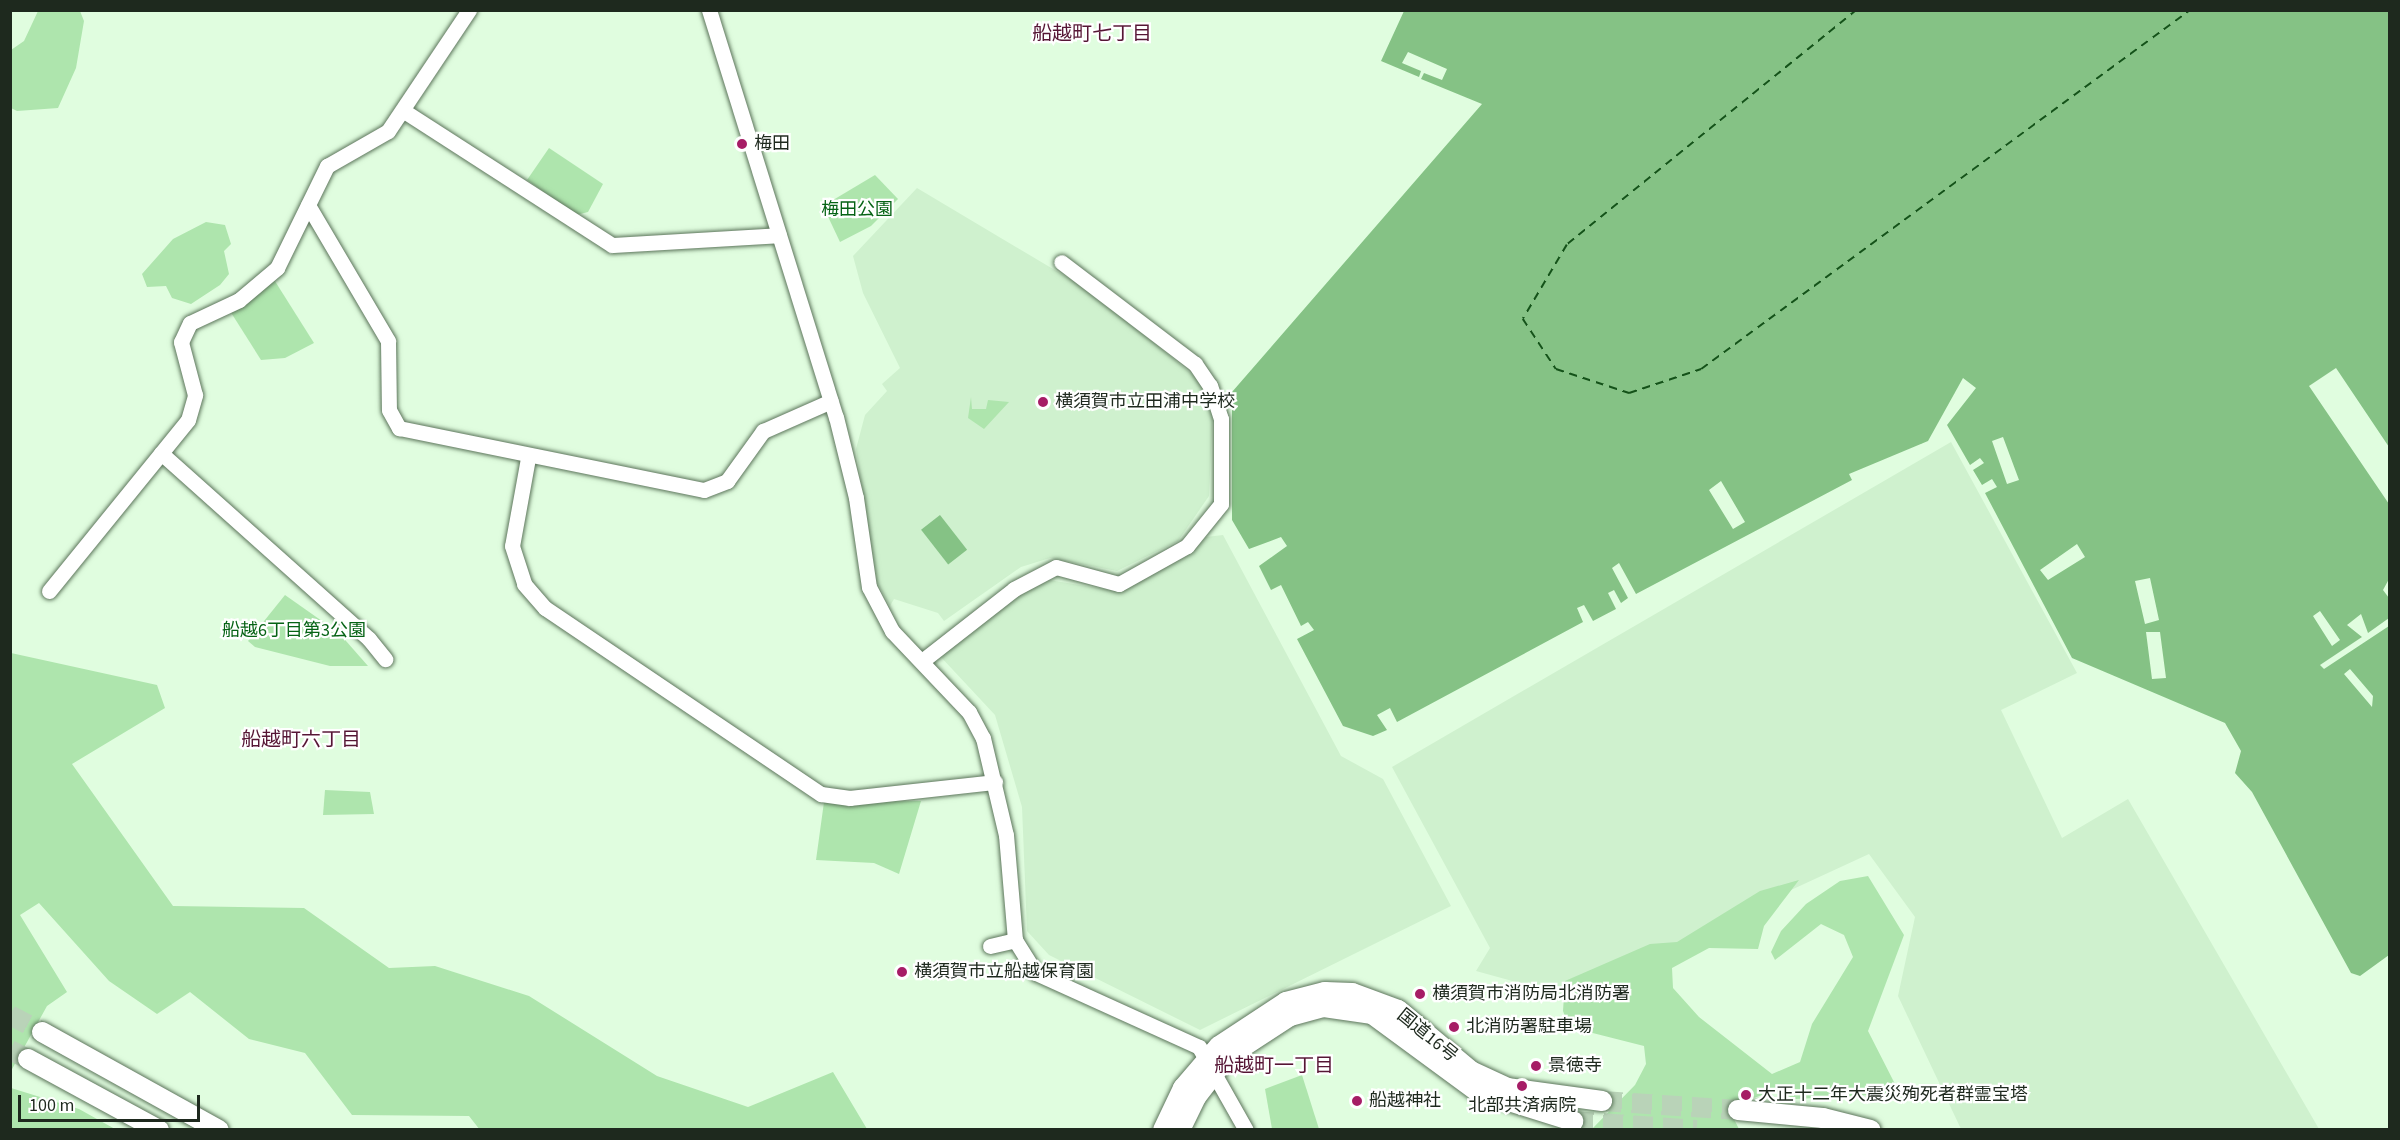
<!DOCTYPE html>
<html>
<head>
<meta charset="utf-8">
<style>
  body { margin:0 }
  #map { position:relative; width:2400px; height:1140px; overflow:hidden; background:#e0fddf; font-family:"Source Sans 3","Noto Sans JP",sans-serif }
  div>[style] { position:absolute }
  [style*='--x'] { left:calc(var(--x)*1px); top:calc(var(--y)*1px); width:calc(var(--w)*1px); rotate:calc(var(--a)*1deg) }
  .built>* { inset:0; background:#cff1ce }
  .green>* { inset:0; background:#aee5ad }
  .water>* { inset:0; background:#85c285; transform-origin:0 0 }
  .ferry>* { height:1.5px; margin-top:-0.75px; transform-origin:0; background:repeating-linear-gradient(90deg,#145219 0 8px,transparent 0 14px) }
  .highway-tunnel>* { height:20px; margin-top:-10px; transform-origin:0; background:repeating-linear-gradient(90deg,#b9d3b8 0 20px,transparent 0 30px) }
  .roads { filter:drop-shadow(0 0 2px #5c755b) drop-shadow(0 0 2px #5c755b) }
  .secondary>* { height:15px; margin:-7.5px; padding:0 7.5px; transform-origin:7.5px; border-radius:7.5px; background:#fff }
  .highway>* { height:20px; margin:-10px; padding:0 10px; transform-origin:10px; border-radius:10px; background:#fff }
  .dots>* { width:16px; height:16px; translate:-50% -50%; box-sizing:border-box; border:3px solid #fff; border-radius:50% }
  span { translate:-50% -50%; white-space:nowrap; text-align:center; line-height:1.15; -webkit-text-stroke:4.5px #fff; paint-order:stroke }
  .poi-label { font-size:18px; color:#1e291e }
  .left { translate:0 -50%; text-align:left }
  .park-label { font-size:18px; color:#066315 }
  .street-label { font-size:18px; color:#1e291e }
  .neighbourhood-label { font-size:20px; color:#561635 }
  .frame { position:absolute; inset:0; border:12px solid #1e291e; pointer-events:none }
  .scale { position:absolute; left:18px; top:1095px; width:182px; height:27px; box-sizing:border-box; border:3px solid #1e291e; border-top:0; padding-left:8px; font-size:18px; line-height:21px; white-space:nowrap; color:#1e291e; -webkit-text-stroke:4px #fff; paint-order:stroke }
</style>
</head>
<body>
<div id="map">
  <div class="built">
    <i style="clip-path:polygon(917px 188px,1095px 294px,1200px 381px,1213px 405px,1209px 496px,1178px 541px,1117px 571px,1050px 558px,1021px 567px,944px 621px,938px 613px,894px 599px,890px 606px,877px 582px,856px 449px,865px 415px,887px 391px,882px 384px,900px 368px,863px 293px,853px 256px)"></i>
    <i style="clip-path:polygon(1951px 442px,2077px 673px,2001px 710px,2062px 838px,2128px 799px,2319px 1129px,1961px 1129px,1898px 996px,1915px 917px,1869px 854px,1564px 995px,1476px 971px,1490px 948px,1392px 767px)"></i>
    <i style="clip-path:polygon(1223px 535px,1341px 756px,1383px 779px,1451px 906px,1200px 1030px,1049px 955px,1027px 931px,1022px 807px,995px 715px,939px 655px,1043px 579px,1110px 590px,1129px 587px,1189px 554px,1206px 537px)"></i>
  </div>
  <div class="green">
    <i style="clip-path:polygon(38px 11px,80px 11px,84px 21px,76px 68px,58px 108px,17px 111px,11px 108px,11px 50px,24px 41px)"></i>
    <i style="clip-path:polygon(549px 148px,603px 184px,588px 212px,576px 215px,527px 180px)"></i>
    <i style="clip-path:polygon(875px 175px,898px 199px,871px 226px,840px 242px,823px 206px)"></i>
    <i style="clip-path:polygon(206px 222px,225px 225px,231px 244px,224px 251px,229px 274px,220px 285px,191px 304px,172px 298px,166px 286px,147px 287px,142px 274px,173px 239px)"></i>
    <i style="clip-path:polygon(273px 278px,314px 343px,285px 358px,261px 360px,230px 311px)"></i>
    <i style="clip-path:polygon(971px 397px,972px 409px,986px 409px,988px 400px,1009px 402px,984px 429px,968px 418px)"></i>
    <i style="clip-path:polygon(285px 595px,339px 633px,368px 666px,330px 666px,255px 647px,248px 641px)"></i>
    <i style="clip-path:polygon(11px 653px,157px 685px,165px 708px,72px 764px,173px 906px,304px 908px,389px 968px,435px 966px,529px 996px,657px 1076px,748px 1107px,833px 1072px,867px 1129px,480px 1130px,469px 1116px,352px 1115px,305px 1053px,249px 1039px,190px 992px,157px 1014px,109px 981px,39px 903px,20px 915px,67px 992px,47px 1006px,11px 1071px)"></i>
    <i style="clip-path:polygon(325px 790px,370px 792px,374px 814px,323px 815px)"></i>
    <i style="clip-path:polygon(921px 801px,899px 874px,874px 863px,816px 860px,824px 802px)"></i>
    <i style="clip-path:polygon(1868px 876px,1904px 935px,1868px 1031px,1895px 1084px,1888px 1094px,1796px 1099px,1774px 1091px,1736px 1104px,1732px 1115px,1739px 1129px,1592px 1129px,1635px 1085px,1646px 1064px,1644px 1046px,1569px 1027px,1563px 1011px,1565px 981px,1650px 944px,1677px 942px,1760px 891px,1799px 880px,1764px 926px,1758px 949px,1709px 948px,1672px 968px,1673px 988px,1699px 1017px,1772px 1074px,1800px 1062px,1812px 1024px,1853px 957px,1844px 935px,1821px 924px,1775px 960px,1771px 952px,1781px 931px,1806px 904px,1840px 881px)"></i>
    <i style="clip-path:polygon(1302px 1075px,1319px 1129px,1272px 1129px,1265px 1089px)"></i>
    <i style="clip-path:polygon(11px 1088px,79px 1109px,115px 1129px,11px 1129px)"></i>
  </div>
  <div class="water">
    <i style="clip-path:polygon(evenodd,1404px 11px,2389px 11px,2389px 447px,2336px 368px,2309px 386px,2389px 504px,2389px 579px,2383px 590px,2389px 598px,2389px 618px,2368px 633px,2361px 614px,2347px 625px,2362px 637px,2320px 665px,2324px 669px,2389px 626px,2389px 955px,2360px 976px,2351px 973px,2252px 792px,2235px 773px,2241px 751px,2225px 723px,2072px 658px,1985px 493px,1997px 487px,1992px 479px,1982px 485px,1973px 470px,1984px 463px,1980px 458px,1970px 465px,1947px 425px,1976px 388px,1963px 378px,1928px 441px,1849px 474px,1852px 480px,1636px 594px,1619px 563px,1612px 568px,1628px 598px,1621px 603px,1614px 590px,1608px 593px,1616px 609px,1593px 621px,1584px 605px,1577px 608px,1583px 622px,1397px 722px,1390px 708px,1377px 715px,1387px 730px,1373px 736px,1343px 726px,1297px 639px,1314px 630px,1308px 622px,1301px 626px,1281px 585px,1271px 590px,1259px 566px,1287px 546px,1281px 537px,1249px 549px,1232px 520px,1232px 392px,1482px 104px,1421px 79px,1424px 73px,1442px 80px,1447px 69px,1408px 52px,1402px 63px,1421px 71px,1419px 77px,1381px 61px,1404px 11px,2003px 437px,2019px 480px,2007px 484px,1992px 441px,2003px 437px,1404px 11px,1721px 481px,1745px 522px,1733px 529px,1709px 490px,1721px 481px,1404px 11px,2077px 544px,2085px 557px,2048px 580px,2040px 570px,2077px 544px,1404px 11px,2150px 578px,2159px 620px,2145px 624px,2135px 581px,2150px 578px,1404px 11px,2320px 611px,2340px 640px,2332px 646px,2313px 616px,2320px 611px,1404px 11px,2146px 632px,2160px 632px,2166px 678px,2152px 679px,2146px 632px,1404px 11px,2350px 669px,2373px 696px,2372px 707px,2344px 674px,2350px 669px)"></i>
    <i style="left:940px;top:515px;width:44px;height:24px;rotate:52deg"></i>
  </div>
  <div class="ferry">
    <i style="--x:1857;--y:10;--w:373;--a:141"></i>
    <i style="--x:1567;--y:245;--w:86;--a:120.7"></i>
    <i style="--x:1523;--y:319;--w:60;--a:56.6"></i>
    <i style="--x:1556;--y:369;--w:77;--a:18.2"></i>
    <i style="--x:1629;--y:393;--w:76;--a:-18.4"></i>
    <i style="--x:1701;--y:369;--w:607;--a:-36.28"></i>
  </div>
  <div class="highway-tunnel">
    <i style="--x:10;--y:1015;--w:36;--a:28"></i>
    <i style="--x:10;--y:1050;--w:20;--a:27"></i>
    <i style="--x:1602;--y:1101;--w:136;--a:3.8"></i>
    <i style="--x:1573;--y:1121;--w:124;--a:4.2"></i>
  </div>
  <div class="roads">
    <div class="secondary">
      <i style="--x:709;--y:10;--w:426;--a:72.7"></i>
      <i style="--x:836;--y:417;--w:83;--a:76.1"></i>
      <i style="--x:856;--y:498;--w:90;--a:81.7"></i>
      <i style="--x:869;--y:587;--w:50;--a:62.4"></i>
      <i style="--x:892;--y:631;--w:112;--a:46.5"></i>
      <i style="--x:969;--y:712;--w:30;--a:62"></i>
      <i style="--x:983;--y:738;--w:100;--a:76.7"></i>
      <i style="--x:1006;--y:835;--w:105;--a:85.1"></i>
      <i style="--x:1015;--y:940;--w:39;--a:58"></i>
      <i style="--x:1036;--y:973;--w:179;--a:24.4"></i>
      <i style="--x:1199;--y:1047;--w:95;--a:60.5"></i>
      <i style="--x:404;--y:111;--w:247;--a:32.8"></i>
      <i style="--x:612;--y:245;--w:167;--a:-3.4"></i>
      <i style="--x:308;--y:205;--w:158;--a:59.5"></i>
      <i style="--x:388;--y:341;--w:69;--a:89.2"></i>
      <i style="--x:389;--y:410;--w:21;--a:61"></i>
      <i style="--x:399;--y:428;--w:311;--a:11.5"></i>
      <i style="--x:704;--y:490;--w:25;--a:-21"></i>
      <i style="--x:727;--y:481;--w:62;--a:-54.2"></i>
      <i style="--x:763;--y:431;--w:74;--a:-23.8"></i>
      <i style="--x:161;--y:453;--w:279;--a:41.8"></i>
      <i style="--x:369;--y:639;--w:26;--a:51"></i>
      <i style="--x:528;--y:458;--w:89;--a:100.3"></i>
      <i style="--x:512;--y:546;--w:40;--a:72"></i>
      <i style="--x:524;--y:584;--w:32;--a:49"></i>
      <i style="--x:545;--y:608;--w:333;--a:34"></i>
      <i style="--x:821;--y:794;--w:29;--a:8"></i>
      <i style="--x:850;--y:798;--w:146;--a:-6.3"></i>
      <i style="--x:49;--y:591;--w:220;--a:-50.9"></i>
      <i style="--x:188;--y:420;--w:26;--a:-74"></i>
      <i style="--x:195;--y:395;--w:55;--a:-104.8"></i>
      <i style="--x:181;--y:342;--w:21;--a:-65"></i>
      <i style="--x:190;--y:323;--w:54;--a:-25.1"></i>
      <i style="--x:239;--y:300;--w:50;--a:-40.1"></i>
      <i style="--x:277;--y:268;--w:114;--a:-63.9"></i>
      <i style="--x:327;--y:166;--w:70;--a:-29.8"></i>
      <i style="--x:388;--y:131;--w:146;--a:-56.2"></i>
      <i style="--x:922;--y:661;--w:117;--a:-38"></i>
      <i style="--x:1014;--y:589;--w:47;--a:-27.6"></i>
      <i style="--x:1056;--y:567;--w:65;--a:15.1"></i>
      <i style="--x:1119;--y:584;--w:78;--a:-29.2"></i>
      <i style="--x:1187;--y:546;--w:54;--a:-51"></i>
      <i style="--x:1221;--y:504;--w:85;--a:-90"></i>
      <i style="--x:1221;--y:419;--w:35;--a:-108"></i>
      <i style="--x:1210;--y:386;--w:27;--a:-124"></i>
      <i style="--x:1195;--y:364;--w:168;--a:-142.7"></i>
      <i style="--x:990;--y:946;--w:26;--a:-13"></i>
    </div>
    <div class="highway">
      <i style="--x:42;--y:1032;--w:202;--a:29"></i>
      <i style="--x:28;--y:1059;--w:149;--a:28.5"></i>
      <i style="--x:1738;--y:1110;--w:85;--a:5.4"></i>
      <i style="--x:1823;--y:1118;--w:49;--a:14"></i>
      <i style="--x:1163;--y:1130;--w:47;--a:-64.5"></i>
      <i style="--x:1183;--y:1088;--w:55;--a:-49.4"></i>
      <i style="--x:1219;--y:1046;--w:80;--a:-33.3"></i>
      <i style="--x:1286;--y:1002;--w:40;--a:-14.4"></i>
      <i style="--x:1325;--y:992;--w:27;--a:2"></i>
      <i style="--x:1352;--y:993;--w:49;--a:20.3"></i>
      <i style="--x:1398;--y:1010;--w:95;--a:39.9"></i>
      <i style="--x:1471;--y:1071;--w:40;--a:25"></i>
      <i style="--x:1507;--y:1088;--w:96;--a:7.8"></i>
      <i style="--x:1180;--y:1130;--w:37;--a:-64"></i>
      <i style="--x:1196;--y:1097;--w:51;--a:-52.2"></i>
      <i style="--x:1227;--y:1057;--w:75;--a:-33.1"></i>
      <i style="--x:1290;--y:1016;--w:35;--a:-15"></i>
      <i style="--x:1324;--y:1007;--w:49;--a:8.3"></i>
      <i style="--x:1372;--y:1014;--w:130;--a:36.3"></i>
      <i style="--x:1477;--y:1091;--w:101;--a:17.4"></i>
    </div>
  </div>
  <div class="dots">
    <i style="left:742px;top:144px;background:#a61d66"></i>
    <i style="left:1043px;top:402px;background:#a61d66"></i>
    <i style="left:902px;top:972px;background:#a61d66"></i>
    <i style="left:1420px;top:994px;background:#a61d66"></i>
    <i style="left:1454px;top:1027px;background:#a61d66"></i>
    <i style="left:1536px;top:1066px;background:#a61d66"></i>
    <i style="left:1522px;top:1086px;background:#a61d66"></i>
    <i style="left:1746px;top:1095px;background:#a61d66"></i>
    <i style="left:1357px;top:1101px;background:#a61d66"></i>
  </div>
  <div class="poi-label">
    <span class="left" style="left:754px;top:144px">梅田</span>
    <span class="left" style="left:1055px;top:402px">横須賀市立田浦中学校</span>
    <span class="left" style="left:914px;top:972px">横須賀市立船越保育園</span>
    <span class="left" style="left:1432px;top:994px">横須賀市消防局北消防署</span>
    <span class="left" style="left:1466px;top:1027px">北消防署駐車場</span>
    <span class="left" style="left:1548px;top:1066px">景徳寺</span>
    <span class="left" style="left:1758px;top:1095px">大正十二年大震災殉死者群霊宝塔</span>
    <span class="left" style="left:1369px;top:1101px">船越神社</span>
    <span style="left:1522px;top:1106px">北部共済病院</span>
  </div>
  <div class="park-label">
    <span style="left:857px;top:210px">梅田公園</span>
    <span style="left:294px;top:631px">船越6丁目第3公園</span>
  </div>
  <div class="street-label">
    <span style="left:1427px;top:1036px;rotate:39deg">国道16号</span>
  </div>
  <div class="neighbourhood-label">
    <span style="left:1092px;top:34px">船越町七丁目</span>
    <span style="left:301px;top:740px">船越町六丁目</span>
    <span style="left:1274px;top:1066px">船越町一丁目</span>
  </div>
  <div class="frame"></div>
  <div class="scale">100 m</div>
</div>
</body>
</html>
